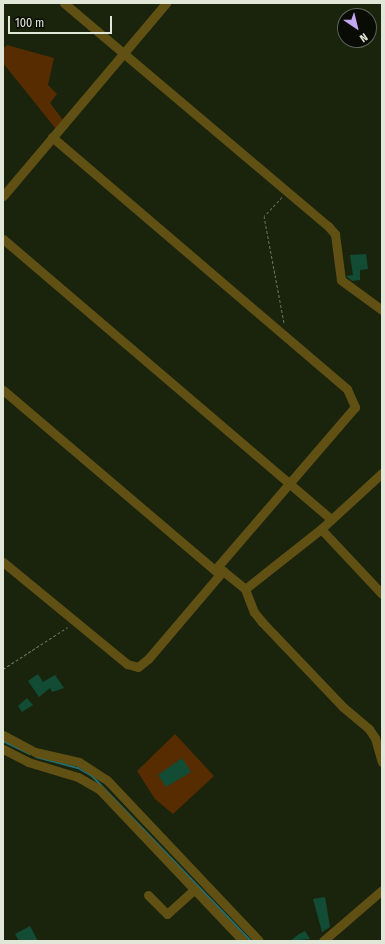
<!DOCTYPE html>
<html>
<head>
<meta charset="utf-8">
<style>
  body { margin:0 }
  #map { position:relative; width:385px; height:944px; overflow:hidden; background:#1a240d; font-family:"Fira Sans Condensed",sans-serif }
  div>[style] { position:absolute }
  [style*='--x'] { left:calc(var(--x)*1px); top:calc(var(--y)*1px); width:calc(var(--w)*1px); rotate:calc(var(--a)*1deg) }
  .green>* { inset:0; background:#572c00 }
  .stream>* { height:2px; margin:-1px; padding:0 1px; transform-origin:1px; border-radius:1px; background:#246d6f }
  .building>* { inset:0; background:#124c35 }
  .path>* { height:1px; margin-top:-0.5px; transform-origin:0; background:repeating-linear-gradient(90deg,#6b7460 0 3px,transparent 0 5px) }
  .minor>* { height:9px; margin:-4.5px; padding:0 4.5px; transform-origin:4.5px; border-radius:4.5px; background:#615013 }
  span { translate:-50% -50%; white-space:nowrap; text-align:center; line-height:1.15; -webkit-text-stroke:4px #080c04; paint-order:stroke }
  .frame { position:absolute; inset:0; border:4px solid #e0e7d8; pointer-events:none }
  .north { position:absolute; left:337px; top:8px; width:40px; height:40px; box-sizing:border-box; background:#080c04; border:1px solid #5e6459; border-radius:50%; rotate:145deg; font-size:11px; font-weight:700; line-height:16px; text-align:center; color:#e0e7d8 }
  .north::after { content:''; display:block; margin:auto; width:14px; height:18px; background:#c3a7f2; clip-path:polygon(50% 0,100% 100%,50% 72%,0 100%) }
  .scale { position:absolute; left:8px; top:16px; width:104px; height:18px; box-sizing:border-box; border:2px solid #e0e7d8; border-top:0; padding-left:5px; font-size:12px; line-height:14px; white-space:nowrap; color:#e0e7d8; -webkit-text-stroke:3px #080c04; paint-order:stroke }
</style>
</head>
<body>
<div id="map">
  <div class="green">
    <i style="clip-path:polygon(7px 45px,54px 58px,48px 85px,57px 94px,50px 103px,63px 120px,56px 129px,3px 63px,3px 49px)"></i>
    <i style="clip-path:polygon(175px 734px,214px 776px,173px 814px,155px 799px,137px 771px)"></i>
  </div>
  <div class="stream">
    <i style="--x:3;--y:741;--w:30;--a:26"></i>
    <i style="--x:36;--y:757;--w:43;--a:14.7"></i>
    <i style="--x:78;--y:768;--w:16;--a:30"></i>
    <i style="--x:92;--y:776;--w:229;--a:46.1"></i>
  </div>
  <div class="building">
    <i style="clip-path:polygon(366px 254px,368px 269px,360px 270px,360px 280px,352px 281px,346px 276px,353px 275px,350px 255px)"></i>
    <i style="clip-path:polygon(38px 674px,43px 682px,55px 675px,64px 688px,52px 692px,50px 688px,39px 697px,28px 681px)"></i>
    <i style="clip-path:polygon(27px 698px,33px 705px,22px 712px,18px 706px)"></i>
    <i style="clip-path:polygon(182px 758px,191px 772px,166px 787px,158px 775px)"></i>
    <i style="clip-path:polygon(325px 897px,330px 927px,322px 932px,313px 899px)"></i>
    <i style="clip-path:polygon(30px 926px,38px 941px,19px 941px,15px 934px)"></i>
    <i style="clip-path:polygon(305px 931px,310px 939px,290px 941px,299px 934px)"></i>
  </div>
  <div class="path">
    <i style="--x:282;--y:197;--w:26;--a:133"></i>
    <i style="--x:264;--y:216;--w:109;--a:79.4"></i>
    <i style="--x:3;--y:669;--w:77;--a:-32.9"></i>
  </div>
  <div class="minor">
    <i style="--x:64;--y:3;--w:346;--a:40.2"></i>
    <i style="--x:328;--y:226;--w:11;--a:49"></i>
    <i style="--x:335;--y:234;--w:46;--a:82.6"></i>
    <i style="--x:341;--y:280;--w:51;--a:36.2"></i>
    <i style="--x:52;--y:137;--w:388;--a:40.5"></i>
    <i style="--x:347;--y:389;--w:20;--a:66"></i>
    <i style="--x:355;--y:407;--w:215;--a:130.7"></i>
    <i style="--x:3;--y:196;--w:253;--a:-49.8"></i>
    <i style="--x:3;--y:239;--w:431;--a:40.5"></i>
    <i style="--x:3;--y:390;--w:282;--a:40.4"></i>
    <i style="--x:321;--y:529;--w:89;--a:46.8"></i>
    <i style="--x:3;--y:562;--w:161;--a:39.4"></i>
    <i style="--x:127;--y:664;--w:11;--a:15"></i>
    <i style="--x:138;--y:667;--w:13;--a:-39"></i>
    <i style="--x:148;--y:659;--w:116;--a:-49.6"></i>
    <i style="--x:223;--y:571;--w:28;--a:39"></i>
    <i style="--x:245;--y:589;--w:25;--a:69"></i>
    <i style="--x:254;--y:612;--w:13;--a:51"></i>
    <i style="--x:262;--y:622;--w:117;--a:46.4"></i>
    <i style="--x:343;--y:707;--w:34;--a:40"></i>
    <i style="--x:369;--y:729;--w:11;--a:56"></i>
    <i style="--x:375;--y:738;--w:25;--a:74"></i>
    <i style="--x:245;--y:589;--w:97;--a:-38.3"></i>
    <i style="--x:321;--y:529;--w:83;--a:-42.6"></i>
    <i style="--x:3;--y:735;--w:36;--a:28"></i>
    <i style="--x:35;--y:752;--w:45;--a:12.8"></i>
    <i style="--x:79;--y:762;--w:33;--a:33"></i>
    <i style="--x:107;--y:780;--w:221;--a:46.6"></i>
    <i style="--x:3;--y:749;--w:28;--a:27"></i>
    <i style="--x:28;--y:762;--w:52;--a:16.7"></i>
    <i style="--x:78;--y:777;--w:24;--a:30"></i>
    <i style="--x:99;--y:789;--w:209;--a:46.5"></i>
    <i style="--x:148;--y:895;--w:27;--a:45"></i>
    <i style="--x:167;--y:914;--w:36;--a:-42"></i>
    <i style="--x:323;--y:941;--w:78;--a:-40.8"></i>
  </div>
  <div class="frame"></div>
  <div class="north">N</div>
  <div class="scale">100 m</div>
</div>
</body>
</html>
